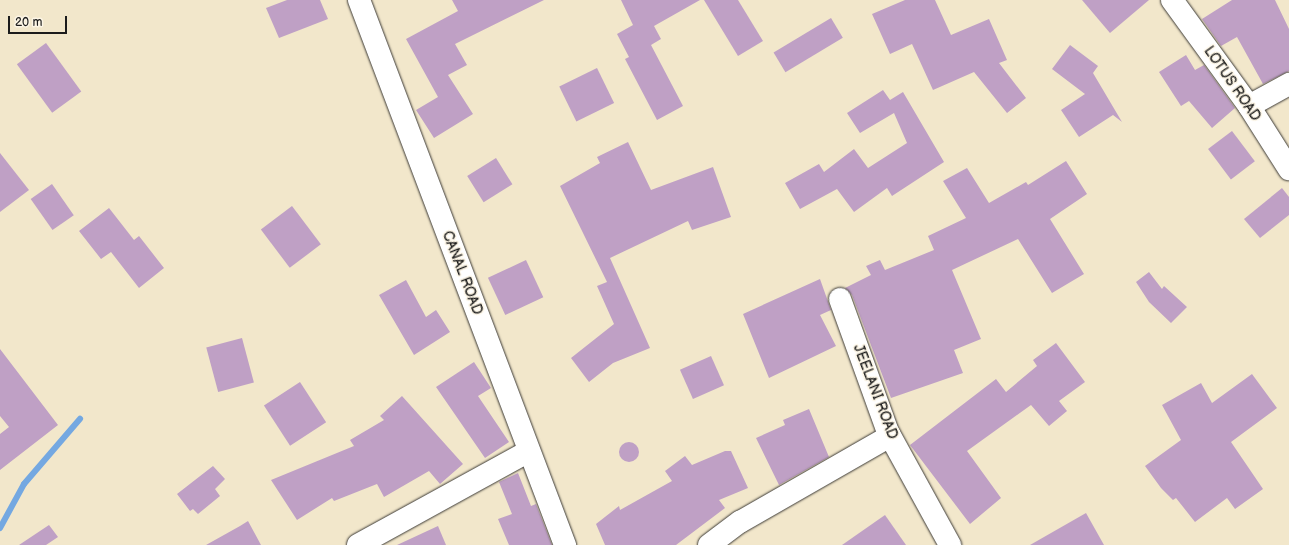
<!DOCTYPE html>
<html>
<head>
<meta charset="utf-8">
<style>
  body { margin:0 }
  #map { position:relative; width:1289px; height:545px; overflow:hidden; background:#f2e7cb; font-family:"Balsamiq Sans",sans-serif }
  div>[style] { position:absolute }
  [style*='--x'] { left:calc(var(--x)*1px); top:calc(var(--y)*1px); width:calc(var(--w)*1px); rotate:calc(var(--a)*1deg) }
  .stream>* { height:6px; margin:-3px; padding:0 3px; transform-origin:3px; border-radius:3px; background:#74a8e1 }
  .building>* { inset:0; background:#bfa0c5; transform-origin:0 0 }
  .round { border-radius:50% }
  .roads { filter:drop-shadow(0 0 1px #3c3a36) drop-shadow(0 0 1px #3c3a36) }
  .street>* { height:22px; margin:-11px; padding:0 11px; transform-origin:11px; border-radius:11px; background:#fff }
  span { translate:-50% -50%; white-space:nowrap; text-align:center; line-height:1.15; -webkit-text-stroke:3px #fcf5e5; paint-order:stroke }
  .street-label { font-size:14px; color:#1c1c1c }
  .scale { position:absolute; left:8px; top:16px; width:59px; height:18px; box-sizing:border-box; border:2px solid #1c1c1c; border-top:0; padding-left:5px; font-size:12px; line-height:14px; white-space:nowrap; color:#1c1c1c; -webkit-text-stroke:3px #fcf5e5; paint-order:stroke }
</style>
</head>
<body>
<div id="map">
  <div class="stream">
    <i style="--x:0;--y:528;--w:50;--a:-61.4"></i>
    <i style="--x:24;--y:484;--w:86;--a:-49.3"></i>
  </div>
  <div class="building">
    <i style="clip-path:polygon(287px 0,320px 0,328px 19px,279px 38px,266px 8px)"></i>
    <i style="clip-path:polygon(452px 0,544px 0,455px 44px,467px 65px,448px 75px,473px 114px,434px 138px,416px 110px,438px 97px,406px 39px,458px 11px)"></i>
    <i style="clip-path:polygon(621px 0,700px 0,654px 26px,661px 39px,651px 45px,683px 106px,657px 120px,625px 59px,629px 57px,617px 34px,633px 25px)"></i>
    <i style="clip-path:polygon(704px 0,738px 0,763px 41px,738px 56px)"></i>
    <i style="clip-path:polygon(905px 0,935px 0,951px 35px,989px 19px,1007px 60px,999px 63px,1026px 98px,1007px 113px,974px 72px,933px 90px,912px 44px,890px 54px,872px 14px)"></i>
    <i style="clip-path:polygon(1082px 0,1149px 0,1110px 33px)"></i>
    <i style="clip-path:polygon(1232px 0,1275px 0,1289px 29px,1289px 71px,1263px 84px,1237px 37px,1221px 46px,1202px 19px)"></i>
    <i style="left:831px;top:18px;width:23px;height:67px;rotate:59deg"></i>
    <i style="left:46px;top:43px;width:60px;height:36px;rotate:54deg"></i>
    <i style="clip-path:polygon(1070px 45px,1098px 66px,1093px 73px,1122px 122px,1113px 115px,1079px 137px,1061px 110px,1085px 94px,1052px 69px)"></i>
    <i style="clip-path:polygon(1186px 55px,1195px 70px,1204px 65px,1235px 108px,1212px 128px,1189px 101px,1181px 106px,1159px 72px)"></i>
    <i style="left:597px;top:68px;width:39px;height:42px;rotate:64deg"></i>
    <i style="clip-path:polygon(883px 90px,890px 100px,903px 92px,944px 162px,892px 196px,887px 188px,854px 212px,837px 189px,800px 209px,785px 183px,819px 164px,824px 172px,854px 149px,868px 168px,907px 143px,894px 113px,860px 133px,847px 113px)"></i>
    <i style="left:1232px;top:131px;width:38px;height:30px;rotate:53deg"></i>
    <i style="clip-path:polygon(628px 142px,651px 190px,713px 167px,731px 217px,692px 230px,688px 221px,610px 258px,650px 348px,613px 363px,589px 382px,571px 358px,614px 324px,597px 286px,607px 282px,560px 186px,600px 163px,597px 157px)"></i>
    <i style="clip-path:polygon(0 153px,29px 190px,0 212px)"></i>
    <i style="left:496px;top:158px;width:31px;height:34px;rotate:58deg"></i>
    <i style="clip-path:polygon(1066px 161px,1087px 194px,1050px 219px,1084px 274px,1052px 293px,1018px 239px,952px 270px,981px 339px,954px 350px,963px 373px,891px 398px,852px 295px,845px 288px,871px 275px,866px 266px,880px 260px,885px 270px,934px 250px,928px 236px,966px 218px,943px 181px,967px 168px,989px 203px,1026px 182px,1028px 185px)"></i>
    <i style="left:52px;top:184px;width:38px;height:26px;rotate:55deg"></i>
    <i style="clip-path:polygon(1282px 188px,1289px 197px,1289px 215px,1260px 238px,1244px 219px)"></i>
    <i style="left:292px;top:206px;width:48px;height:39px;rotate:53deg"></i>
    <i style="clip-path:polygon(109px 208px,134px 240px,139px 236px,164px 268px,139px 288px,111px 252px,101px 259px,79px 231px)"></i>
    <i style="left:526px;top:260px;width:41px;height:42px;rotate:65deg"></i>
    <i style="clip-path:polygon(1149px 272px,1162px 289px,1164px 286px,1187px 307px,1171px 323px,1149px 302px,1136px 282px)"></i>
    <i style="clip-path:polygon(820px 279px,831px 310px,820px 315px,836px 346px,769px 378px,743px 314px)"></i>
    <i style="clip-path:polygon(406px 280px,426px 317px,436px 310px,450px 332px,414px 355px,379px 295px)"></i>
    <i style="left:242px;top:338px;width:46px;height:37px;rotate:75deg"></i>
    <i style="clip-path:polygon(1056px 343px,1085px 382px,1059px 401px,1067px 411px,1049px 426px,1031px 405px,967px 451px,1001px 498px,970px 524px,910px 445px,996px 379px,1006px 392px,1037px 366px,1033px 360px)"></i>
    <i style="clip-path:polygon(0 349px,58px 425px,0 470px,0 434px,9px 427px,0 416px)"></i>
    <i style="left:711px;top:356px;width:32px;height:34px;rotate:66deg"></i>
    <i style="clip-path:polygon(474px 362px,491px 388px,478px 396px,509px 442px,485px 458px,436px 387px)"></i>
    <i style="clip-path:polygon(1252px 374px,1277px 408px,1231px 442px,1263px 489px,1235px 509px,1227px 498px,1195px 522px,1176px 498px,1173px 500px,1161px 488px,1145px 466px,1181px 440px,1162px 405px,1201px 383px,1212px 403px)"></i>
    <i style="left:300px;top:382px;width:48px;height:43px;rotate:57deg"></i>
    <i style="clip-path:polygon(402px 396px,463px 464px,440px 484px,429px 471px,384px 497px,377px 484px,334px 501px,332px 498px,297px 520px,271px 480px,354px 446px,350px 440px,384px 420px,380px 416px)"></i>
    <i style="clip-path:polygon(809px 409px,829px 457px,779px 485px,756px 438px,785px 425px,783px 420px)"></i>
    <i class="round" style="left:619px;top:442px;width:20px;height:20px"></i>
    <i style="clip-path:polygon(725px 451px,731px 451px,748px 488px,719px 500px,725px 508px,676px 545px,605px 545px,596px 524px,619px 506px,620px 510px,672px 481px,665px 471px,685px 456px,692px 465px)"></i>
    <i style="clip-path:polygon(213px 466px,225px 479px,215px 489px,220px 496px,198px 514px,193px 509px,190px 511px,177px 494px)"></i>
    <i style="clip-path:polygon(518px 473px,531px 506px,536px 504px,552px 545px,509px 545px,498px 519px,512px 514px,499px 482px)"></i>
    <i style="clip-path:polygon(1086px 513px,1104px 545px,1030px 545px)"></i>
    <i style="clip-path:polygon(885px 515px,906px 545px,842px 545px)"></i>
    <i style="clip-path:polygon(248px 521px,261px 545px,206px 545px,240px 526px)"></i>
    <i style="clip-path:polygon(49px 525px,58px 537px,46px 545px,19px 545px)"></i>
    <i style="clip-path:polygon(438px 526px,446px 545px,397px 545px)"></i>
  </div>
  <div class="roads">
    <div class="street">
      <i style="--x:359;--y:0;--w:583;--a:69.29"></i>
      <i style="--x:1172;--y:0;--w:131;--a:54"></i>
      <i style="--x:1249;--y:106;--w:75;--a:57.6"></i>
      <i style="--x:1249;--y:106;--w:46;--a:-28.8"></i>
      <i style="--x:840;--y:299;--w:141;--a:70.2"></i>
      <i style="--x:888;--y:432;--w:129;--a:61.2"></i>
      <i style="--x:358;--y:545;--w:195;--a:-28.8"></i>
      <i style="--x:709;--y:545;--w:39;--a:-37"></i>
      <i style="--x:740;--y:522;--w:173;--a:-29.8"></i>
    </div>
  </div>
  <div class="street-label">
    <span style="left:1232px;top:84px;rotate:55deg">LOTUS ROAD</span>
    <span style="left:462px;top:273px;rotate:69deg">CANAL ROAD</span>
    <span style="left:875px;top:392px;rotate:69deg">JEELANI ROAD</span>
  </div>
  <div class="scale">20 m</div>
</div>
</body>
</html>
